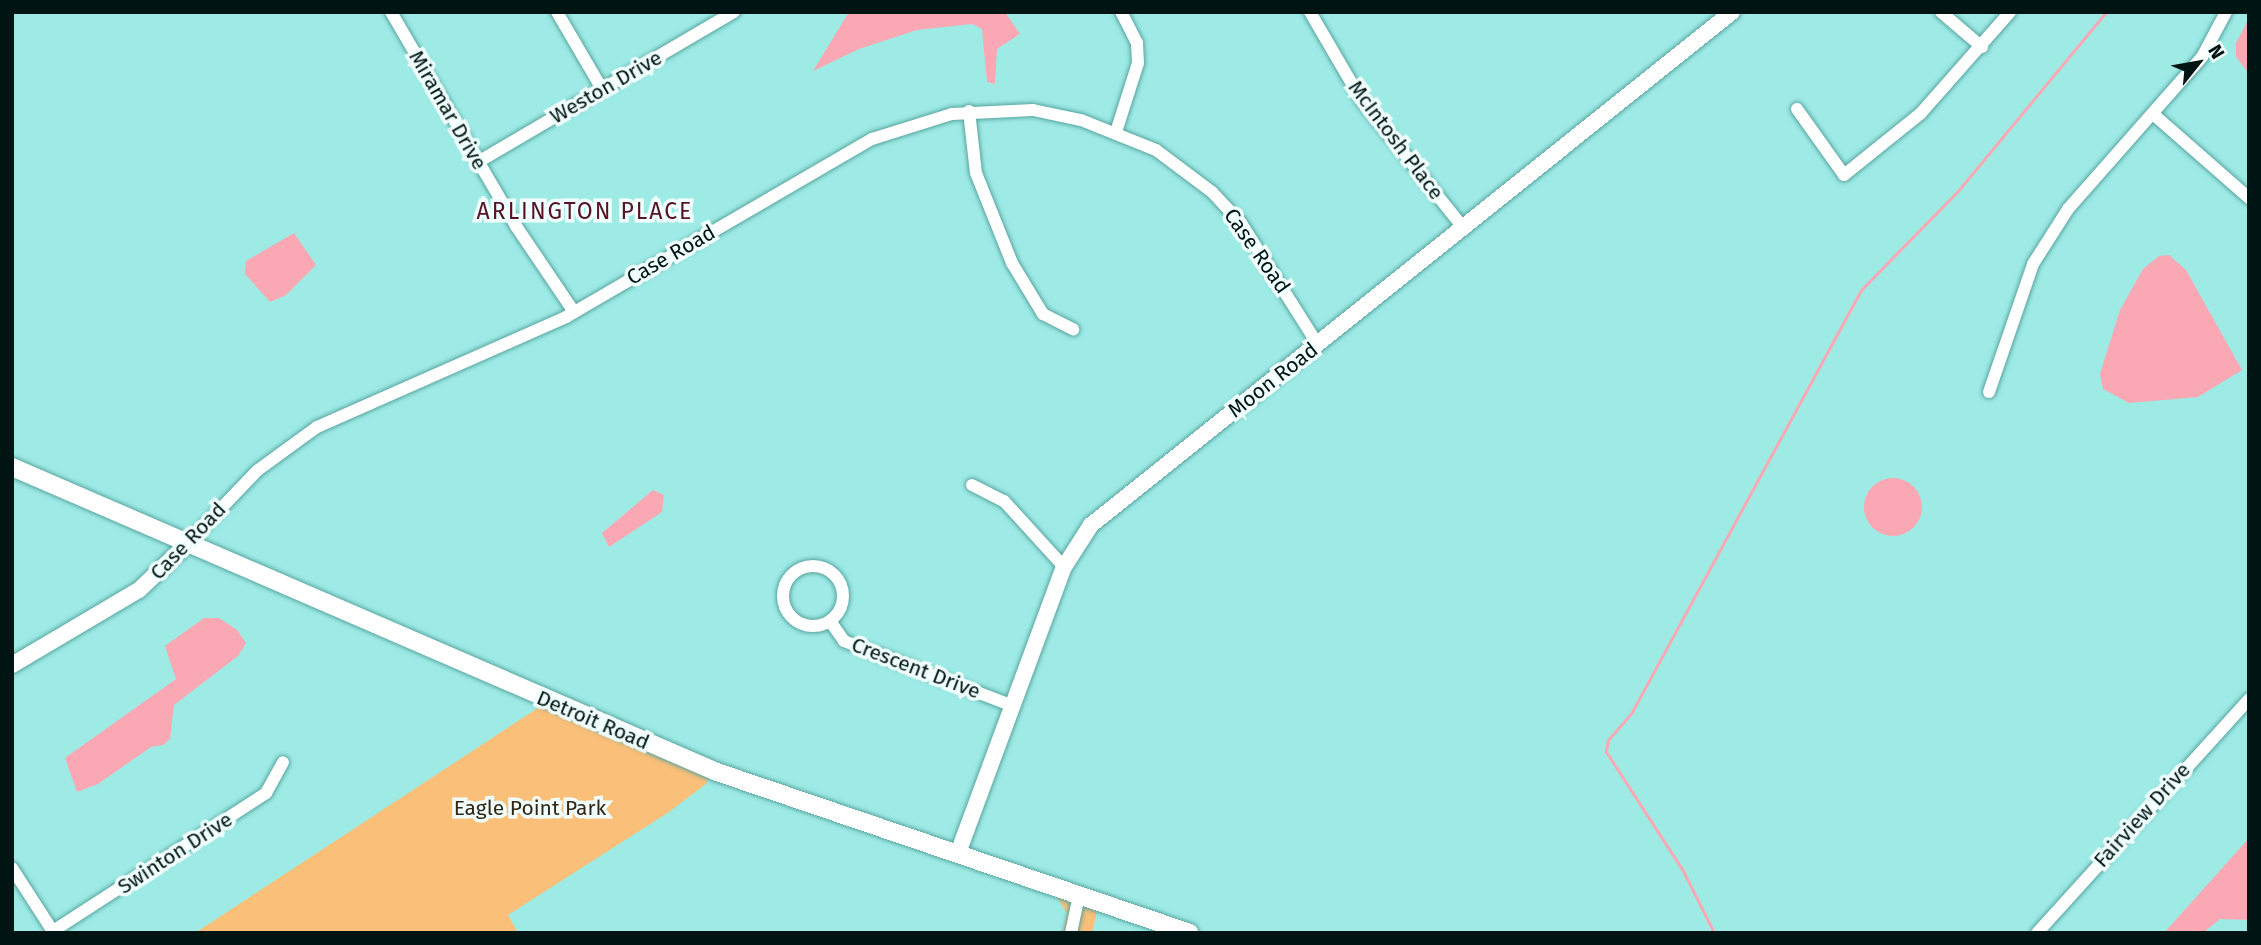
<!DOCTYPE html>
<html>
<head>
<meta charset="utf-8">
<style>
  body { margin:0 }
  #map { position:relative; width:2261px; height:945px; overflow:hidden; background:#9eebe6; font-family:"Fira Sans",sans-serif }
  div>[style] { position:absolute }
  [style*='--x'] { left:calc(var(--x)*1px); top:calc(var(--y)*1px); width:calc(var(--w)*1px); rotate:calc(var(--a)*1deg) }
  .green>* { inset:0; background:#fabf78 }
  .water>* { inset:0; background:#faa9b4 }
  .round { border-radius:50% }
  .stream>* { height:2.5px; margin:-1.25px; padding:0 1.25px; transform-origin:1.25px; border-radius:1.25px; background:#faa9b4 }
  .roads { filter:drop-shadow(0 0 2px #59a5a0) drop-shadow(0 0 2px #59a5a0) }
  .street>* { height:12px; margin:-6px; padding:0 6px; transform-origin:6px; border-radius:6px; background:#fff }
  .street>.ring { margin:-6px; padding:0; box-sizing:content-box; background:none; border:12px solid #fff; border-radius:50% }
  .secondary>* { height:16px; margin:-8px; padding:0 8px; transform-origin:8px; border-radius:8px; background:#fff }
  .primary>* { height:18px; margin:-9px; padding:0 9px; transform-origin:9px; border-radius:9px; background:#fff }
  span { translate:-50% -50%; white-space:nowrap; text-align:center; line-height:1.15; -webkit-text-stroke:7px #f0fffe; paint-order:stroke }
  .street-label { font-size:21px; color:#001413 }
  .park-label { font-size:21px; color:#352613 }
  .neighbourhood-label { font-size:23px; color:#571224; letter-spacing:2px }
  .frame { position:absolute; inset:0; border:14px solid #001413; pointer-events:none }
  .north { position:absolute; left:2163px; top:28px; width:70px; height:70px; -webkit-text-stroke:5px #f0fffe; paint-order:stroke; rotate:59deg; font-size:19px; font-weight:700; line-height:28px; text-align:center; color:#001413 }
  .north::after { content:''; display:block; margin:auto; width:24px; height:32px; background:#001413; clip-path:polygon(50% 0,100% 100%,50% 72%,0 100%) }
</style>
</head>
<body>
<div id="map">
  <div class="green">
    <i style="clip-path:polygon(544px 704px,708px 775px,707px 783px,669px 812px,508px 915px,518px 933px,195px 933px)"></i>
    <i style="clip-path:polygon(1055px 894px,1098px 907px,1092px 933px,1063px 933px,1067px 913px)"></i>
  </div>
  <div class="water">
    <i style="clip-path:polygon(849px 12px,1005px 12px,1020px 34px,997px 49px,995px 84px,987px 82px,982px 29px,972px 24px,917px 30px,859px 49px,813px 71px)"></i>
    <i style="clip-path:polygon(2249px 18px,2249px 74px,2236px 57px,2236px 43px)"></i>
    <i style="clip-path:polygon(294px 233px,316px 265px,286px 295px,270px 302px,245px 274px,246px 261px)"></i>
    <i style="clip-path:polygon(2169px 255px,2186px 270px,2242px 370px,2198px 397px,2129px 403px,2103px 389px,2100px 374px,2120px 310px,2143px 269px,2159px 256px)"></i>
    <i class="round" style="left:1864px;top:478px;width:58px;height:58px"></i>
    <i style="clip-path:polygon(653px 490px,664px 495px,662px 512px,609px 547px,602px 533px)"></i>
    <i style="clip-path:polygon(204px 618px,219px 618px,237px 630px,246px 643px,238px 656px,174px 705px,170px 739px,163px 745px,151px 747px,98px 784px,77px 792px,65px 758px,176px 679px,165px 646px)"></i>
    <i style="clip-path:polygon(2249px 838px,2249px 920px,2220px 919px,2203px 933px,2164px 933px)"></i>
  </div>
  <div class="stream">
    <i style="--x:1714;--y:933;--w:69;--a:-116.6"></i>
    <i style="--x:1683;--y:871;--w:142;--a:-122.9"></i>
    <i style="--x:1606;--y:752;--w:12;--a:-81"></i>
    <i style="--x:1608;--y:740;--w:37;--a:-49"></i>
    <i style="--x:1632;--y:712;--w:481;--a:-61.5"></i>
    <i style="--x:1862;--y:289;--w:137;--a:-45.6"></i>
    <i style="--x:1958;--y:191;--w:232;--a:-50.4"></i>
  </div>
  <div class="roads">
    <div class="street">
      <i style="--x:391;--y:12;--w:248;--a:59.7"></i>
      <i style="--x:516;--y:226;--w:104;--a:56"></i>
      <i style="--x:557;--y:12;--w:89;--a:59.7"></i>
      <i style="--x:1310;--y:12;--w:103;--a:59.7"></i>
      <i style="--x:1362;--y:101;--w:164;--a:51.4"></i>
      <i style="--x:1941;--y:12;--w:54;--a:40.5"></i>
      <i style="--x:1797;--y:109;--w:81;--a:54.5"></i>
      <i style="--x:1844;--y:175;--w:99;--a:-38.8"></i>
      <i style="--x:1921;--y:113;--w:135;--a:-48.6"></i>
      <i style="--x:969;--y:111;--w:62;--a:83.6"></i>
      <i style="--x:976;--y:173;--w:97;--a:68.2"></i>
      <i style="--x:1012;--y:263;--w:60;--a:58.7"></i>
      <i style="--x:1043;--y:314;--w:34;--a:27"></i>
      <i style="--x:2153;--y:114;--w:128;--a:41.2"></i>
      <i style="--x:1116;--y:132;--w:72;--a:-72.3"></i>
      <i style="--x:1138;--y:63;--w:20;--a:-93"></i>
      <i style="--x:1137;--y:43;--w:35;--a:-117"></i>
      <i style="--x:478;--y:162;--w:297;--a:-30.4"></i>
      <i style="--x:1989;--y:392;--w:135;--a:-71"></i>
      <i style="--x:2033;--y:264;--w:65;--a:-57.5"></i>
      <i style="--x:2068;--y:209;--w:203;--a:-48.6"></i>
      <i style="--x:2202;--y:57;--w:51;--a:-61.9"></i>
      <i style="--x:972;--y:485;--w:36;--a:27"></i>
      <i style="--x:1004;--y:501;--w:89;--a:47.7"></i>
      <i style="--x:185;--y:546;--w:105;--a:-46.2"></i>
      <i style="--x:258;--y:470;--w:73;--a:-36.1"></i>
      <i style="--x:317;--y:427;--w:272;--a:-23.8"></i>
      <i style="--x:566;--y:317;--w:354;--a:-30.2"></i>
      <i style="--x:872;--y:139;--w:84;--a:-17.4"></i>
      <i style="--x:952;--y:114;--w:81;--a:-2.8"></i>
      <i style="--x:1033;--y:110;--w:49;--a:11.8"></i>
      <i style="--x:1081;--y:120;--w:81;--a:21.8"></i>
      <i style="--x:1156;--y:150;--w:70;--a:36.9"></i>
      <i style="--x:1212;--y:192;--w:42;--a:46.9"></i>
      <i style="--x:1241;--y:223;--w:144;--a:57.7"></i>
      <i class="ring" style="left:783px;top:566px;width:48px;height:48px"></i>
      <i style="--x:830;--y:621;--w:24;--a:55"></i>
      <i style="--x:844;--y:641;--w:179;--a:21"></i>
      <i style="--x:12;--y:868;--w:77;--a:57.1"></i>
      <i style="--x:53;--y:931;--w:254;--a:-32.9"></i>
      <i style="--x:266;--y:793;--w:35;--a:-61"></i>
      <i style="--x:1071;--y:933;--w:39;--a:-78"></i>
      <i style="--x:2037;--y:933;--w:316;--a:-47.8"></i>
    </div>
    <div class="secondary">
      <i style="--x:12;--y:665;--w:147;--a:-30.6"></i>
      <i style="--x:139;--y:590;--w:64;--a:-43.7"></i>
      <i style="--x:958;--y:853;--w:305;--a:-69.7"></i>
      <i style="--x:1064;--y:567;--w:50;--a:-57.3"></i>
      <i style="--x:1091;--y:525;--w:821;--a:-38.67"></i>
    </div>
    <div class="primary">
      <i style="--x:12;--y:467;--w:768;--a:23.39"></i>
      <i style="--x:717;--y:772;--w:499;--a:18.8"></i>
    </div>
  </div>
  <div class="street-label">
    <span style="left:606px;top:87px;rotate:-30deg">Weston Drive</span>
    <span style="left:448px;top:110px;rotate:60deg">Miramar Drive</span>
    <span style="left:1396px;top:140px;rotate:53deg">McIntosh Place</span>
    <span style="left:1257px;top:251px;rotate:55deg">Case Road</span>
    <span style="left:671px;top:255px;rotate:-30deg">Case Road</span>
    <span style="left:1273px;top:380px;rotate:-38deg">Moon Road</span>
    <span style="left:188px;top:541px;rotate:-46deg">Case Road</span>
    <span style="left:916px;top:668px;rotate:21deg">Crescent Drive</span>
    <span style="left:593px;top:720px;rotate:23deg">Detroit Road</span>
    <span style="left:2142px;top:815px;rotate:-48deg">Fairview Drive</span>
    <span style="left:175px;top:853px;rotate:-33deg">Swinton Drive</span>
  </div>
  <div class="park-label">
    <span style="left:530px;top:808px">Eagle Point Park</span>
  </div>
  <div class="neighbourhood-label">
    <span style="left:585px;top:211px">ARLINGTON PLACE</span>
  </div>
  <div class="frame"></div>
  <div class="north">N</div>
</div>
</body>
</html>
